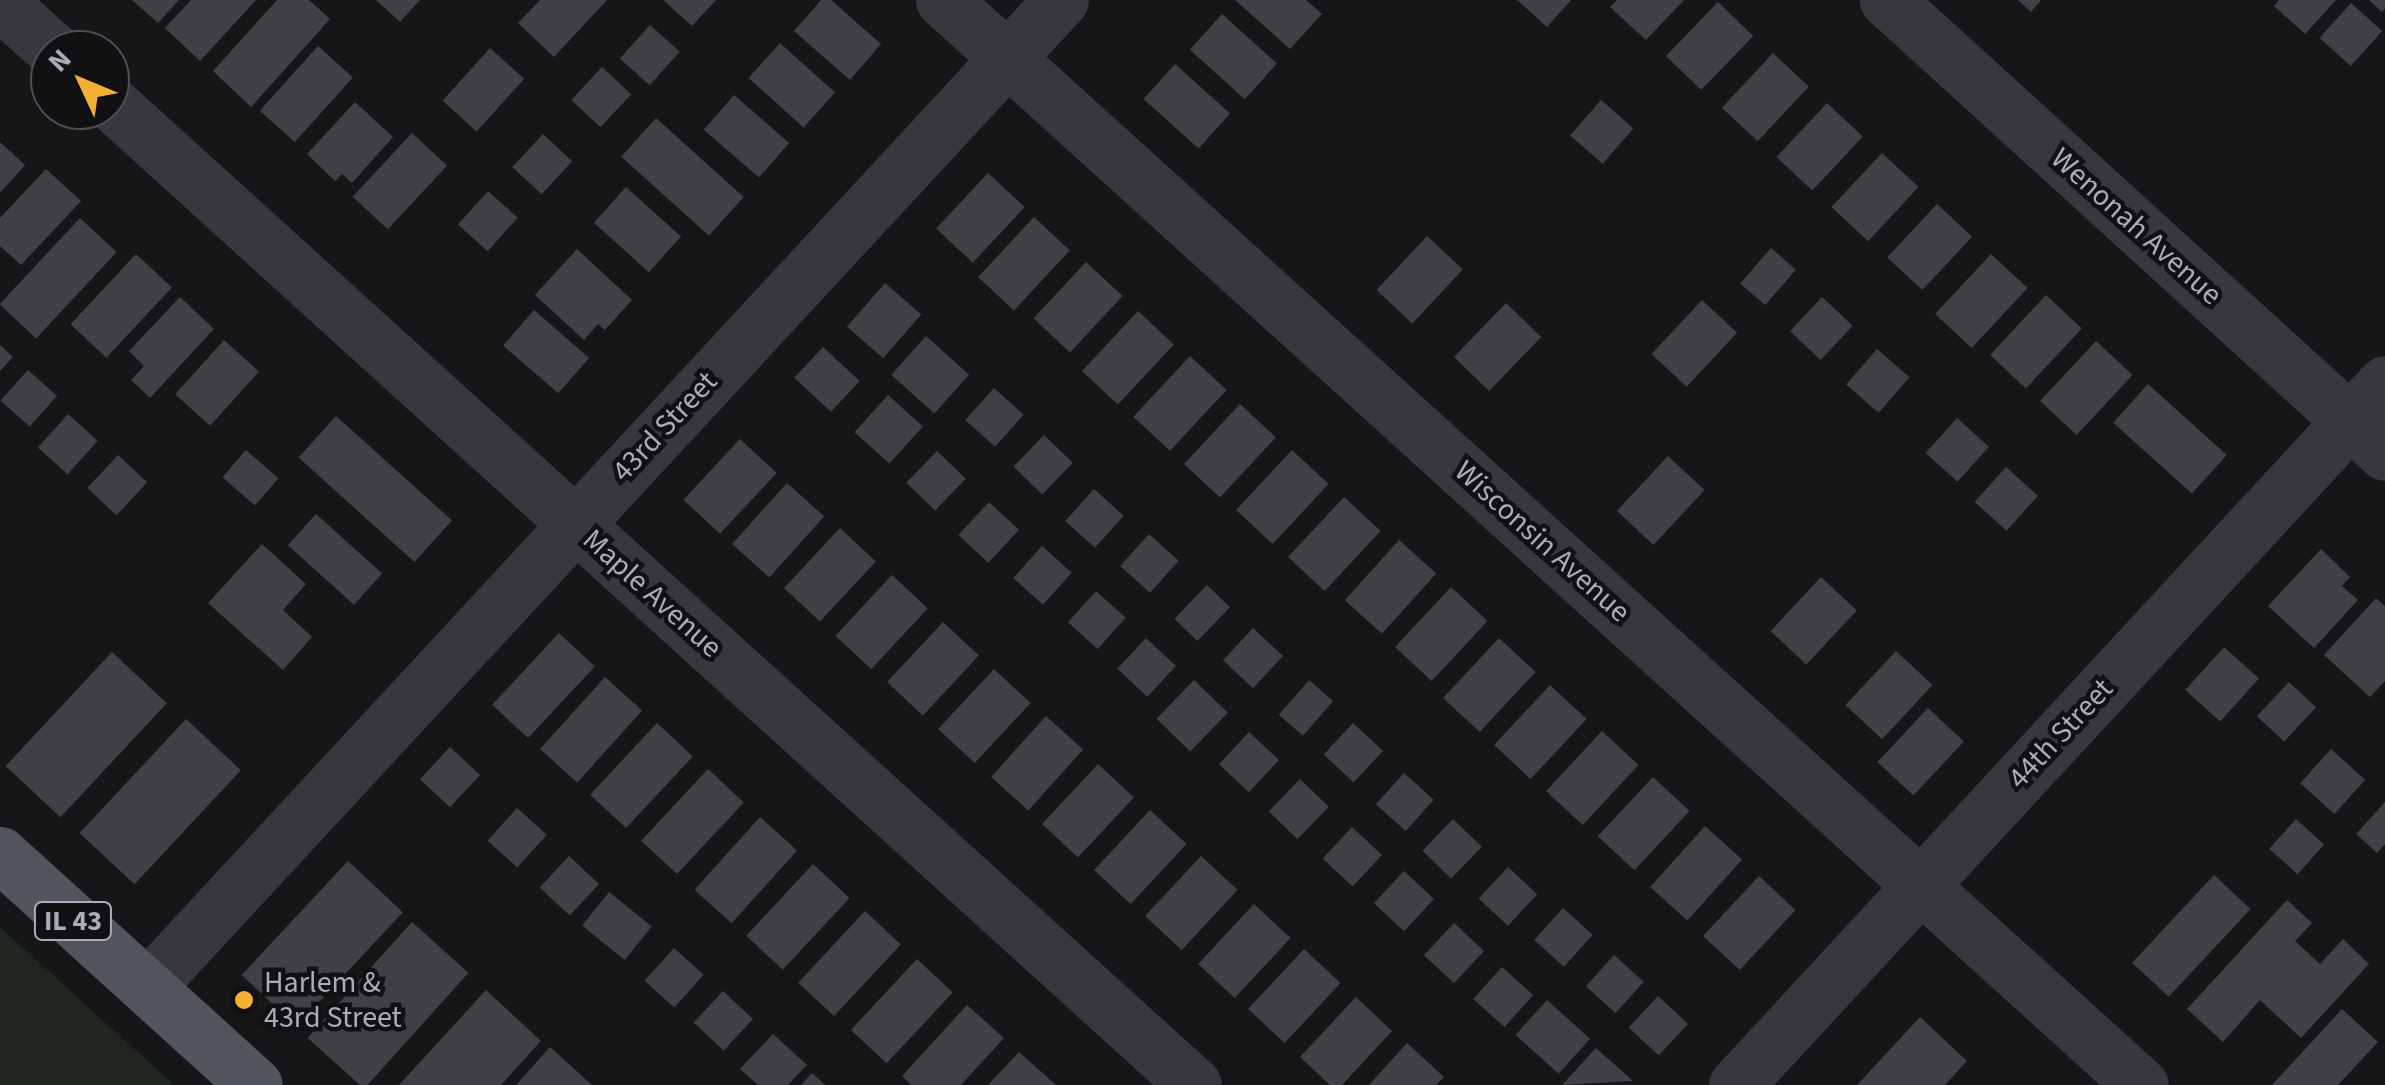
<!DOCTYPE html>
<html>
<head>
<meta charset="utf-8">
<style>
  body { margin:0 }
  #map { position:relative; width:2385px; height:1085px; overflow:hidden; background:#161618; font-family:"Source Sans 3",sans-serif }
  div>[style] { position:absolute }
  [style*='--x'] { left:calc(var(--x)*1px); top:calc(var(--y)*1px); width:calc(var(--w)*1px); rotate:calc(var(--a)*1deg) }
  .green>* { inset:0; background:#1e261f }
  .building>* { inset:0; background:#404145; transform-origin:0 0 }
  .minor>* { height:55px; margin:-27.5px; padding:0 27.5px; transform-origin:27.5px; border-radius:27.5px; background:#37383d }
  .major>* { height:55px; margin:-27.5px; padding:0 27.5px; transform-origin:27.5px; border-radius:27.5px; background:#53555c }
  .dots>* { width:28px; height:28px; translate:-50% -50%; box-sizing:border-box; border:5px solid #111113; border-radius:50% }
  span { translate:-50% -50%; white-space:nowrap; text-align:center; line-height:1.15; -webkit-text-stroke:9px #111113; paint-order:stroke }
  .shield-label span { padding:2px 8px; background:#111113; border:2px solid; border-radius:8px; -webkit-text-stroke-width:0 }
  .shield-label { font-size:28px; color:#a8adb8; font-weight:700 }
  .street-label { font-size:30px; color:#a8adb8 }
  .poi-label { font-size:30px; color:#a8adb8 }
  .left { translate:0 -50%; text-align:left }
  .north { position:absolute; left:30px; top:30px; width:100px; height:100px; box-sizing:border-box; background:#111113; border:2px solid #4d4f55; border-radius:50%; rotate:314deg; font-size:28px; font-weight:700; line-height:40px; text-align:center; color:#a8adb8 }
  .north::after { content:''; display:block; margin:auto; width:35px; height:45px; background:#f2b134; clip-path:polygon(50% 0,100% 100%,50% 72%,0 100%) }
</style>
</head>
<body>
<div id="map">
  <div class="green">
    <i style="clip-path:polygon(0 927px,174px 1085px,0 1085px)"></i>
  </div>
  <div class="building">
    <i style="clip-path:polygon(132px 0,179px 0,158px 23px)"></i>
    <i style="clip-path:polygon(191px 0,256px 0,200px 61px,165px 28px)"></i>
    <i style="clip-path:polygon(277px 0,309px 0,330px 19px,251px 107px,213px 71px)"></i>
    <i style="clip-path:polygon(376px 0,420px 0,400px 22px)"></i>
    <i style="clip-path:polygon(540px 0,607px 0,554px 57px,518px 23px)"></i>
    <i style="clip-path:polygon(663px 0,716px 0,692px 26px)"></i>
    <i style="clip-path:polygon(821px 0,831px 0,881px 44px,850px 80px,794px 31px)"></i>
    <i style="clip-path:polygon(1235px 0,1306px 0,1322px 14px,1290px 49px)"></i>
    <i style="clip-path:polygon(1517px 0,1571px 0,1547px 27px)"></i>
    <i style="clip-path:polygon(1617px 0,1684px 0,1646px 40px,1610px 7px)"></i>
    <i style="clip-path:polygon(2018px 0,2041px 0,2031px 12px)"></i>
    <i style="clip-path:polygon(2279px 0,2336px 0,2305px 34px,2274px 6px)"></i>
    <i style="clip-path:polygon(2369px 0,2385px 0,2385px 8px,2382px 12px)"></i>
    <i style="left:1718px;top:2px;width:49px;height:75px;rotate:44deg"></i>
    <i style="left:2351px;top:3px;width:42px;height:47px;rotate:42deg"></i>
    <i style="left:1222px;top:14px;width:74px;height:48px;rotate:42deg"></i>
    <i style="left:650px;top:25px;width:40px;height:45px;rotate:42deg"></i>
    <i style="left:780px;top:43px;width:74px;height:47px;rotate:42deg"></i>
    <i style="left:318px;top:46px;width:47px;height:87px;rotate:42deg"></i>
    <i style="left:490px;top:48px;width:46px;height:71px;rotate:42deg"></i>
    <i style="left:1773px;top:53px;width:49px;height:75px;rotate:43deg"></i>
    <i style="left:1175px;top:64px;width:74px;height:47px;rotate:42deg"></i>
    <i style="left:602px;top:67px;width:40px;height:45px;rotate:43deg"></i>
    <i style="left:734px;top:95px;width:73px;height:46px;rotate:41deg"></i>
    <i style="left:1601px;top:100px;width:43px;height:47px;rotate:41deg"></i>
    <i style="clip-path:polygon(355px 102px,393px 137px,352px 183px,342px 174px,335px 181px,307px 154px)"></i>
    <i style="left:1827px;top:103px;width:49px;height:74px;rotate:43deg"></i>
    <i style="left:656px;top:118px;width:118px;height:52px;rotate:42deg"></i>
    <i style="left:412px;top:133px;width:48px;height:87px;rotate:43deg"></i>
    <i style="left:543px;top:134px;width:40px;height:45px;rotate:43deg"></i>
    <i style="clip-path:polygon(0 142px,25px 165px,0 193px)"></i>
    <i style="left:1882px;top:153px;width:50px;height:74px;rotate:43deg"></i>
    <i style="clip-path:polygon(46px 169px,81px 201px,21px 265px,0 246px,0 218px)"></i>
    <i style="left:988px;top:173px;width:50px;height:76px;rotate:43deg"></i>
    <i style="left:626px;top:187px;width:74px;height:48px;rotate:42deg"></i>
    <i style="left:488px;top:191px;width:40px;height:45px;rotate:42deg"></i>
    <i style="left:1937px;top:204px;width:48px;height:73px;rotate:43deg"></i>
    <i style="left:1034px;top:217px;width:49px;height:82px;rotate:43deg"></i>
    <i style="left:80px;top:218px;width:50px;height:118px;rotate:43deg"></i>
    <i style="left:1427px;top:236px;width:49px;height:74px;rotate:43deg"></i>
    <i style="left:1771px;top:248px;width:33px;height:47px;rotate:41deg"></i>
    <i style="clip-path:polygon(577px 249px,632px 300px,605px 330px,598px 324px,584px 340px,535px 295px)"></i>
    <i style="left:136px;top:254px;width:49px;height:96px;rotate:43deg"></i>
    <i style="left:1991px;top:254px;width:50px;height:82px;rotate:43deg"></i>
    <i style="left:1086px;top:262px;width:50px;height:77px;rotate:43deg"></i>
    <i style="left:885px;top:283px;width:48px;height:58px;rotate:41deg"></i>
    <i style="left:2046px;top:295px;width:49px;height:82px;rotate:43deg"></i>
    <i style="clip-path:polygon(180px 297px,214px 329px,150px 398px,131px 380px,144px 366px,129px 351px)"></i>
    <i style="left:1822px;top:297px;width:42px;height:47px;rotate:43deg"></i>
    <i style="left:1702px;top:300px;width:48px;height:74px;rotate:43deg"></i>
    <i style="left:1506px;top:303px;width:49px;height:75px;rotate:44deg"></i>
    <i style="left:534px;top:310px;width:73px;height:47px;rotate:41deg"></i>
    <i style="left:1138px;top:311px;width:49px;height:82px;rotate:43deg"></i>
    <i style="left:926px;top:336px;width:58px;height:52px;rotate:42deg"></i>
    <i style="left:224px;top:340px;width:47px;height:73px;rotate:42deg"></i>
    <i style="left:2096px;top:341px;width:50px;height:82px;rotate:43deg"></i>
    <i style="clip-path:polygon(0 345px,13px 357px,0 371px)"></i>
    <i style="left:823px;top:347px;width:50px;height:42px;rotate:43deg"></i>
    <i style="left:1877px;top:349px;width:43px;height:47px;rotate:41deg"></i>
    <i style="left:1190px;top:356px;width:50px;height:83px;rotate:43deg"></i>
    <i style="left:28px;top:370px;width:39px;height:41px;rotate:42deg"></i>
    <i style="left:2148px;top:384px;width:106px;height:52px;rotate:42deg"></i>
    <i style="left:994px;top:388px;width:40px;height:43px;rotate:42deg"></i>
    <i style="left:888px;top:395px;width:47px;height:50px;rotate:42deg"></i>
    <i style="left:1240px;top:404px;width:49px;height:82px;rotate:43deg"></i>
    <i style="left:68px;top:414px;width:40px;height:45px;rotate:42deg"></i>
    <i style="left:336px;top:416px;width:156px;height:56px;rotate:42deg"></i>
    <i style="left:1957px;top:418px;width:43px;height:47px;rotate:42deg"></i>
    <i style="left:1044px;top:435px;width:40px;height:44px;rotate:44deg"></i>
    <i style="left:740px;top:439px;width:50px;height:83px;rotate:43deg"></i>
    <i style="left:246px;top:450px;width:43px;height:36px;rotate:41deg"></i>
    <i style="left:1292px;top:450px;width:50px;height:82px;rotate:43deg"></i>
    <i style="left:937px;top:451px;width:40px;height:44px;rotate:44deg"></i>
    <i style="left:118px;top:455px;width:40px;height:45px;rotate:43deg"></i>
    <i style="left:1668px;top:456px;width:50px;height:75px;rotate:43deg"></i>
    <i style="left:2006px;top:467px;width:43px;height:47px;rotate:42deg"></i>
    <i style="left:787px;top:483px;width:50px;height:82px;rotate:42deg"></i>
    <i style="left:1094px;top:489px;width:40px;height:43px;rotate:42deg"></i>
    <i style="left:1344px;top:497px;width:50px;height:82px;rotate:43deg"></i>
    <i style="left:989px;top:502px;width:41px;height:45px;rotate:43deg"></i>
    <i style="left:316px;top:514px;width:89px;height:42px;rotate:42deg"></i>
    <i style="left:840px;top:528px;width:49px;height:82px;rotate:43deg"></i>
    <i style="left:1149px;top:534px;width:40px;height:43px;rotate:42deg"></i>
    <i style="left:1399px;top:540px;width:50px;height:81px;rotate:42deg"></i>
    <i style="clip-path:polygon(262px 544px,306px 584px,283px 610px,312px 637px,283px 670px,208px 603px)"></i>
    <i style="left:1042px;top:546px;width:40px;height:43px;rotate:42deg"></i>
    <i style="clip-path:polygon(2321px 549px,2350px 577px,2342px 586px,2358px 600px,2314px 648px,2268px 606px)"></i>
    <i style="left:892px;top:575px;width:49px;height:83px;rotate:43deg"></i>
    <i style="left:1821px;top:577px;width:49px;height:74px;rotate:43deg"></i>
    <i style="left:1207px;top:585px;width:32px;height:47px;rotate:44deg"></i>
    <i style="left:1451px;top:587px;width:50px;height:82px;rotate:43deg"></i>
    <i style="left:1096px;top:591px;width:40px;height:42px;rotate:42deg"></i>
    <i style="clip-path:polygon(2376px 598px,2385px 606px,2385px 681px,2370px 697px,2324px 655px)"></i>
    <i style="left:943px;top:622px;width:49px;height:82px;rotate:43deg"></i>
    <i style="left:1253px;top:628px;width:41px;height:44px;rotate:43deg"></i>
    <i style="left:559px;top:633px;width:49px;height:98px;rotate:43deg"></i>
    <i style="left:1146px;top:638px;width:41px;height:42px;rotate:43deg"></i>
    <i style="left:1499px;top:638px;width:50px;height:82px;rotate:43deg"></i>
    <i style="left:2224px;top:647px;width:47px;height:58px;rotate:42deg"></i>
    <i style="left:1896px;top:651px;width:50px;height:74px;rotate:43deg"></i>
    <i style="left:112px;top:652px;width:75px;height:156px;rotate:43deg"></i>
    <i style="left:994px;top:669px;width:50px;height:82px;rotate:43deg"></i>
    <i style="left:605px;top:677px;width:50px;height:97px;rotate:42deg"></i>
    <i style="left:1194px;top:680px;width:47px;height:54px;rotate:44deg"></i>
    <i style="left:1309px;top:680px;width:32px;height:46px;rotate:41deg"></i>
    <i style="left:2289px;top:682px;width:37px;height:47px;rotate:43deg"></i>
    <i style="left:1550px;top:685px;width:50px;height:82px;rotate:43deg"></i>
    <i style="left:1928px;top:708px;width:49px;height:74px;rotate:43deg"></i>
    <i style="left:1046px;top:716px;width:50px;height:82px;rotate:42deg"></i>
    <i style="left:186px;top:719px;width:75px;height:156px;rotate:43deg"></i>
    <i style="left:657px;top:723px;width:49px;height:98px;rotate:43deg"></i>
    <i style="left:1353px;top:723px;width:41px;height:43px;rotate:43deg"></i>
    <i style="left:1602px;top:731px;width:50px;height:82px;rotate:43deg"></i>
    <i style="left:1249px;top:732px;width:41px;height:44px;rotate:43deg"></i>
    <i style="left:450px;top:747px;width:41px;height:44px;rotate:43deg"></i>
    <i style="left:2331px;top:749px;width:46px;height:46px;rotate:42deg"></i>
    <i style="left:1098px;top:764px;width:49px;height:82px;rotate:43deg"></i>
    <i style="left:708px;top:769px;width:49px;height:98px;rotate:43deg"></i>
    <i style="left:1404px;top:773px;width:40px;height:42px;rotate:42deg"></i>
    <i style="left:1653px;top:777px;width:50px;height:81px;rotate:43deg"></i>
    <i style="left:1300px;top:779px;width:40px;height:45px;rotate:44deg"></i>
    <i style="clip-path:polygon(2385px 802px,2385px 844px,2377px 853px,2356px 834px)"></i>
    <i style="left:517px;top:808px;width:40px;height:44px;rotate:42deg"></i>
    <i style="left:1150px;top:810px;width:50px;height:82px;rotate:43deg"></i>
    <i style="left:760px;top:817px;width:50px;height:98px;rotate:42deg"></i>
    <i style="left:1453px;top:819px;width:40px;height:44px;rotate:44deg"></i>
    <i style="left:2296px;top:819px;width:38px;height:40px;rotate:42deg"></i>
    <i style="left:1705px;top:826px;width:50px;height:82px;rotate:42deg"></i>
    <i style="left:1352px;top:827px;width:41px;height:43px;rotate:43deg"></i>
    <i style="left:569px;top:856px;width:41px;height:43px;rotate:43deg"></i>
    <i style="left:1201px;top:856px;width:50px;height:82px;rotate:43deg"></i>
    <i style="left:348px;top:861px;width:75px;height:156px;rotate:43deg"></i>
    <i style="left:813px;top:864px;width:50px;height:98px;rotate:43deg"></i>
    <i style="left:1508px;top:867px;width:40px;height:43px;rotate:43deg"></i>
    <i style="left:1404px;top:871px;width:41px;height:44px;rotate:43deg"></i>
    <i style="left:2214px;top:875px;width:50px;height:120px;rotate:43deg"></i>
    <i style="left:1759px;top:876px;width:50px;height:82px;rotate:43deg"></i>
    <i style="left:609px;top:892px;width:55px;height:43px;rotate:39deg"></i>
    <i style="clip-path:polygon(2287px 900px,2312px 923px,2295px 941px,2320px 964px,2343px 939px,2369px 964px,2301px 1038px,2260px 1000px,2223px 1042px,2187px 1009px)"></i>
    <i style="left:1254px;top:904px;width:50px;height:82px;rotate:43deg"></i>
    <i style="left:1563px;top:908px;width:40px;height:43px;rotate:42deg"></i>
    <i style="left:865px;top:911px;width:49px;height:98px;rotate:43deg"></i>
    <i style="left:412px;top:922px;width:76px;height:156px;rotate:42deg"></i>
    <i style="left:1454px;top:923px;width:41px;height:44px;rotate:43deg"></i>
    <i style="left:674px;top:948px;width:40px;height:44px;rotate:42deg"></i>
    <i style="left:1304px;top:949px;width:50px;height:82px;rotate:43deg"></i>
    <i style="left:1614px;top:955px;width:40px;height:42px;rotate:42deg"></i>
    <i style="left:917px;top:959px;width:49px;height:97px;rotate:43deg"></i>
    <i style="left:1502px;top:967px;width:42px;height:43px;rotate:42deg"></i>
    <i style="clip-path:polygon(486px 990px,541px 1041px,501px 1085px,399px 1085px)"></i>
    <i style="left:723px;top:991px;width:41px;height:43px;rotate:43deg"></i>
    <i style="left:1658px;top:996px;width:41px;height:43px;rotate:43deg"></i>
    <i style="clip-path:polygon(1356px 997px,1392px 1031px,1342px 1085px,1330px 1085px,1300px 1057px)"></i>
    <i style="left:1547px;top:1000px;width:58px;height:47px;rotate:42deg"></i>
    <i style="clip-path:polygon(967px 1005px,1004px 1038px,961px 1085px,911px 1085px,902px 1076px)"></i>
    <i style="clip-path:polygon(2342px 1009px,2378px 1042px,2338px 1085px,2272px 1085px)"></i>
    <i style="clip-path:polygon(1920px 1017px,1967px 1061px,1945px 1085px,1857px 1085px)"></i>
    <i style="clip-path:polygon(773px 1034px,807px 1065px,788px 1085px,758px 1085px,740px 1069px)"></i>
    <i style="clip-path:polygon(1407px 1043px,1444px 1077px,1436px 1085px,1369px 1085px)"></i>
    <i style="clip-path:polygon(550px 1047px,592px 1085px,516px 1085px)"></i>
    <i style="clip-path:polygon(1596px 1048px,1633px 1081px,1562px 1085px)"></i>
    <i style="clip-path:polygon(1019px 1052px,1056px 1085px,988px 1085px)"></i>
    <i style="clip-path:polygon(812px 1073px,825px 1085px,801px 1085px)"></i>
  </div>
  <div class="minor">
    <i style="--x:943;--y:0;--w:1616;--a:42.17"></i>
    <i style="--x:1887;--y:0;--w:673;--a:42.29"></i>
    <i style="--x:0;--y:2;--w:72;--a:42.2"></i>
    <i style="--x:110;--y:102;--w:1463;--a:42.2"></i>
    <i style="--x:147;--y:987;--w:1345;--a:-47.2"></i>
    <i style="--x:1736;--y:1085;--w:956;--a:-47.25"></i>
  </div>
  <div class="major">
    <i style="--x:0;--y:854;--w:344;--a:42.2"></i>
  </div>
  <div class="dots">
    <i style="left:244px;top:1000px;background:#f2b134"></i>
  </div>
  <div class="shield-label">
    <span style="left:73px;top:921px">IL 43</span>
  </div>
  <div class="street-label">
    <span style="left:2136px;top:227px;rotate:42deg">Wenonah Avenue</span>
    <span style="left:665px;top:427px;rotate:-47deg">43rd Street</span>
    <span style="left:1542px;top:542px;rotate:42deg">Wisconsin Avenue</span>
    <span style="left:652px;top:594px;rotate:42deg">Maple Avenue</span>
    <span style="left:2061px;top:734px;rotate:-47deg">44th Street</span>
  </div>
  <div class="poi-label">
    <span class="left" style="left:264px;top:1000px">Harlem &amp;<br>43rd Street</span>
  </div>
  <div class="north">N</div>
</div>
</body>
</html>
